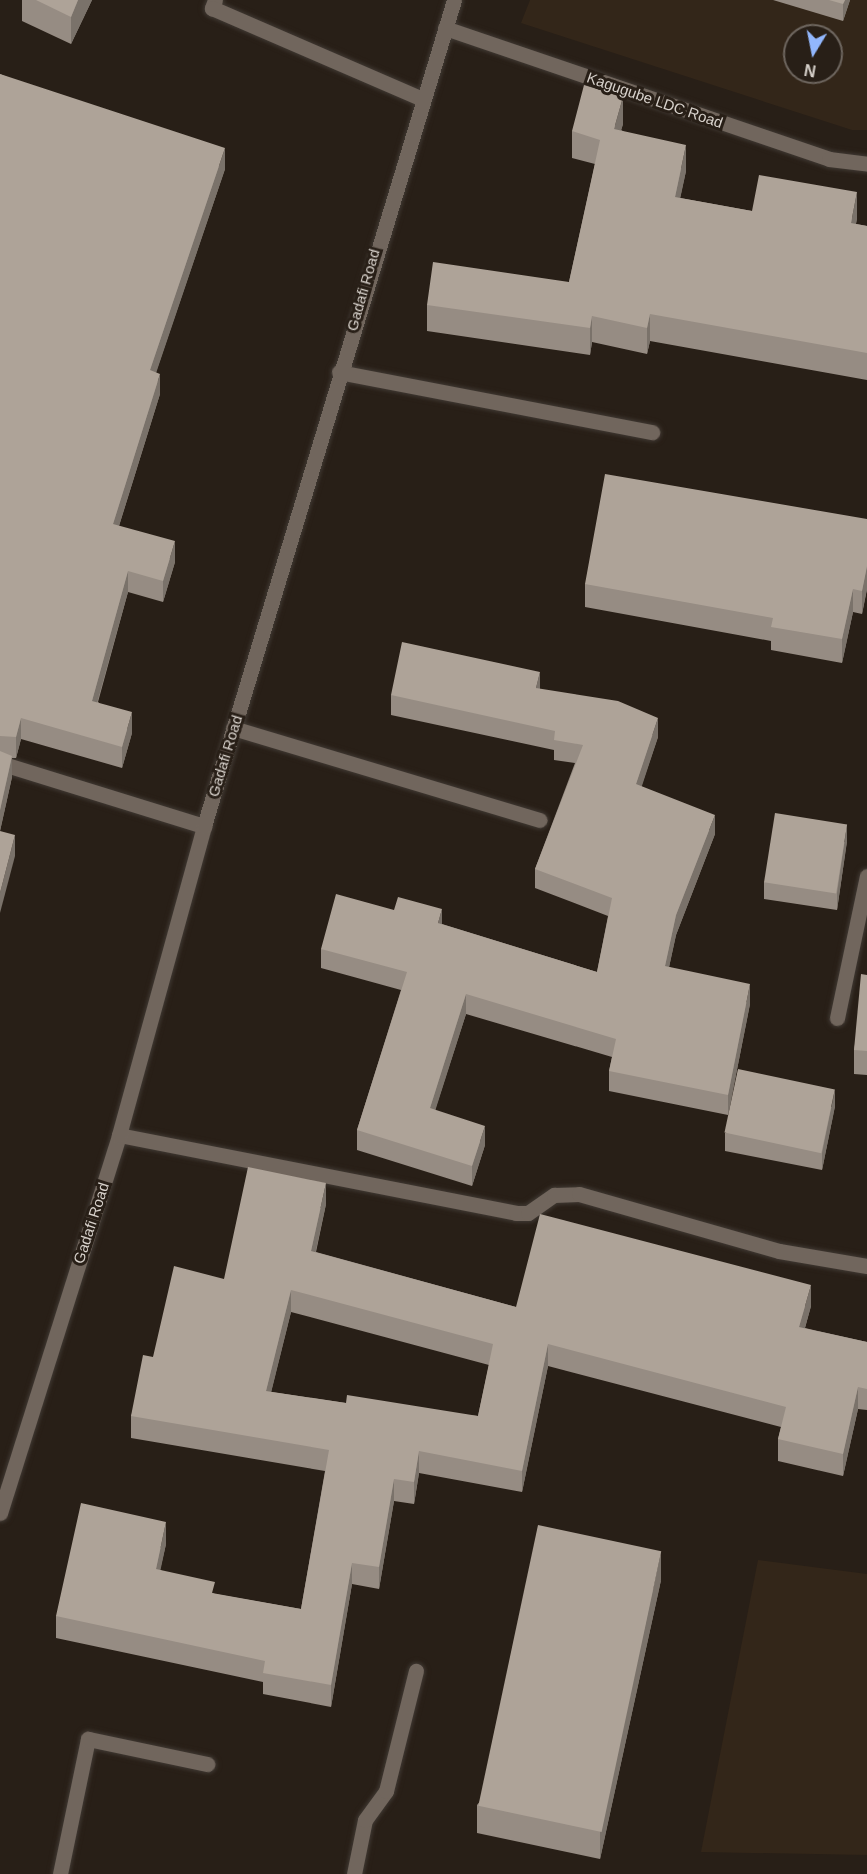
<!DOCTYPE html>
<html>
<head>
<meta charset="utf-8">
<style>
  body { margin:0 }
  #map { position:relative; width:867px; height:1874px; overflow:hidden; background:#281f17; font-family:Helvetica,sans-serif }
  div>[style] { position:absolute }
  [style*='--x'] { left:calc(var(--x)*1px); top:calc(var(--y)*1px); width:calc(var(--w)*1px); rotate:calc(var(--a)*1deg) }
  .built>* { inset:0; background:#332619 }
  .roads { filter:drop-shadow(0 0 2px #403933) drop-shadow(0 0 2px #403933) }
  .service>* { height:15px; margin:-7.5px; padding:0 7.5px; transform-origin:7.5px; border-radius:7.5px; background:#71665d }
  .minor>* { height:15px; margin:-7.5px; padding:0 7.5px; transform-origin:7.5px; border-radius:7.5px; background:#71665d }
  .tertiary>* { height:15px; margin:-7.5px; padding:0 7.5px; transform-origin:7.5px; border-radius:7.5px; background:#71665d }
  .wall>* { inset:0; background:#968c83 }
  .shaded-wall>* { inset:0; background:#7a726a }
  .building>* { inset:0; background:#aea398; transform-origin:0 0 }
  span { translate:-50% -50%; white-space:nowrap; text-align:center; line-height:1.15; -webkit-text-stroke:6px #281f17; paint-order:stroke }
  .street-label { font-size:15px; color:#d7d1cb }
  .north { position:absolute; left:783px; top:24px; width:60px; height:60px; box-sizing:border-box; background:#281f17; border:2px solid #6e665f; border-radius:50%; rotate:190deg; font-size:16px; font-weight:700; line-height:24px; text-align:center; color:#d7d1cb }
  .north::after { content:''; display:block; margin:auto; width:21px; height:27px; background:#92b7fd; clip-path:polygon(50% 0,100% 100%,50% 72%,0 100%) }
</style>
</head>
<body>
<div id="map">
  <div class="built">
    <i style="clip-path:polygon(evenodd,530px 0,867px 0,867px 130px,852px 130px,521px 23px,530px 0,795px 36px,831px 36px,831px 72px,795px 72px,795px 36px)"></i>
    <i style="clip-path:polygon(758px 1560px,867px 1574px,867px 1855px,701px 1852px)"></i>
  </div>
  <div class="roads">
    <div class="service">
      <i style="--x:215;--y:0;--w:9;--a:111"></i>
      <i style="--x:212;--y:8;--w:227;--a:23.4"></i>
      <i style="--x:339;--y:372;--w:319;--a:10.9"></i>
      <i style="--x:233;--y:728;--w:320;--a:16.7"></i>
      <i style="--x:0;--y:763;--w:214;--a:17.2"></i>
      <i style="--x:119;--y:1135;--w:405;--a:11.1"></i>
      <i style="--x:516;--y:1213;--w:12;--a:0"></i>
      <i style="--x:528;--y:1213;--w:32;--a:-35"></i>
      <i style="--x:554;--y:1195;--w:25;--a:-2"></i>
      <i style="--x:579;--y:1194;--w:208;--a:15.9"></i>
      <i style="--x:779;--y:1251;--w:89;--a:9.7"></i>
      <i style="--x:60;--y:1874;--w:138;--a:-78.3"></i>
      <i style="--x:88;--y:1739;--w:122;--a:11.9"></i>
      <i style="--x:354;--y:1874;--w:55;--a:-78.5"></i>
      <i style="--x:365;--y:1820;--w:36;--a:-54"></i>
      <i style="--x:386;--y:1791;--w:124;--a:-76"></i>
    </div>
    <div class="minor">
      <i style="--x:445;--y:28;--w:406;--a:18.8"></i>
      <i style="--x:829;--y:159;--w:38;--a:7"></i>
      <i style="--x:837;--y:1018;--w:145;--a:-78.1"></i>
    </div>
    <div class="tertiary">
      <i style="--x:0;--y:1513;--w:396;--a:-72.5"></i>
      <i style="--x:119;--y:1135;--w:320;--a:-74.6"></i>
      <i style="--x:204;--y:826;--w:863;--a:-73.16"></i>
    </div>
  </div>
  <div class="wall">
    <i style="clip-path:polygon(22px 0,92px 0,71px 44px,22px 21px)"></i>
    <i style="clip-path:polygon(773px 0,850px 0,843px 21px)"></i>
    <i style="clip-path:polygon(0 74px,225px 169px,156px 372px,160px 394px,119px 526px,175px 562px,163px 602px,128px 592px,98px 702px,132px 733px,122px 768px,21px 739px,16px 758px,12px 758px,12px 777px,0 831px)"></i>
    <i style="clip-path:polygon(623px 124px,621px 130px,686px 171px,680px 198px,752px 211px,857px 218px,856px 224px,867px 226px,867px 380px,650px 341px,647px 354px,592px 342px,590px 355px,427px 331px,427px 305px,569px 282px,595px 164px,572px 158px,572px 131px)"></i>
    <i style="clip-path:polygon(867px 519px,867px 589px,862px 614px,853px 612px,842px 663px,771px 650px,771px 641px,585px 607px,585px 584px)"></i>
    <i style="clip-path:polygon(540px 689px,658px 737px,641px 787px,715px 834px,676px 935px,669px 967px,750px 1004px,728px 1115px,609px 1091px,609px 1071px,612px 1057px,466px 1014px,435px 1110px,485px 1145px,472px 1186px,357px 1150px,357px 1130px,401px 990px,321px 968px,321px 949px,442px 924px,597px 972px,608px 916px,535px 888px,535px 869px,575px 763px,554px 760px,554px 750px,391px 715px,391px 695px)"></i>
    <i style="clip-path:polygon(847px 841px,837px 910px,764px 899px,764px 882px)"></i>
    <i style="clip-path:polygon(867px 975px,867px 1075px,854px 1074px,854px 1050px)"></i>
    <i style="clip-path:polygon(835px 1106px,822px 1170px,725px 1151px,725px 1133px)"></i>
    <i style="clip-path:polygon(evenodd,326px 1204px,316px 1252px,516px 1307px,811px 1306px,805px 1328px,867px 1342px,867px 1410px,858px 1409px,843px 1476px,778px 1461px,778px 1439px,781px 1427px,548px 1366px,522px 1492px,419px 1473px,414px 1504px,394px 1501px,379px 1589px,352px 1584px,331px 1707px,263px 1694px,263px 1682px,56px 1638px,56px 1616px,166px 1544px,160px 1570px,215px 1594px,301px 1609px,325px 1471px,131px 1438px,131px 1416px,153px 1357px,224px 1279px,326px 1204px,291px 1312px,489px 1365px,478px 1416px,346px 1403px,271px 1392px,291px 1312px)"></i>
    <i style="clip-path:polygon(661px 1580px,600px 1859px,477px 1833px,477px 1805px)"></i>
  </div>
  <div class="shaded-wall">
    <i style="clip-path:polygon(78px 0,92px 0,71px 44px,71px 17px)"></i>
    <i style="clip-path:polygon(845px 0,850px 0,843px 21px,843px 4px)"></i>
    <i style="clip-path:polygon(623px 97px,623px 124px,614px 155px,614px 129px)"></i>
    <i style="clip-path:polygon(686px 145px,686px 171px,675px 223px,675px 197px)"></i>
    <i style="clip-path:polygon(225px 148px,225px 169px,150px 391px,150px 370px)"></i>
    <i style="clip-path:polygon(857px 192px,857px 218px,851px 249px,851px 223px)"></i>
    <i style="clip-path:polygon(650px 314px,650px 341px,647px 354px,647px 328px)"></i>
    <i style="clip-path:polygon(592px 316px,592px 342px,590px 355px,590px 328px)"></i>
    <i style="clip-path:polygon(160px 374px,160px 394px,113px 545px,113px 524px)"></i>
    <i style="clip-path:polygon(175px 541px,175px 562px,163px 602px,163px 581px)"></i>
    <i style="clip-path:polygon(867px 566px,867px 589px,862px 614px,862px 591px)"></i>
    <i style="clip-path:polygon(128px 571px,128px 592px,92px 721px,92px 701px)"></i>
    <i style="clip-path:polygon(853px 589px,853px 612px,842px 663px,842px 639px)"></i>
    <i style="clip-path:polygon(540px 672px,540px 692px,536px 688px)"></i>
    <i style="clip-path:polygon(132px 712px,132px 733px,122px 768px,122px 747px)"></i>
    <i style="clip-path:polygon(21px 718px,21px 739px,16px 758px,16px 737px)"></i>
    <i style="clip-path:polygon(658px 718px,658px 737px,636px 804px,636px 784px)"></i>
    <i style="clip-path:polygon(12px 756px,12px 777px,0 831px,0 810px)"></i>
    <i style="clip-path:polygon(715px 815px,715px 834px,676px 935px,665px 986px,665px 966px,676px 915px)"></i>
    <i style="clip-path:polygon(847px 824px,847px 841px,837px 910px,837px 893px)"></i>
    <i style="clip-path:polygon(15px 835px,15px 856px,0 913px,0 893px)"></i>
    <i style="clip-path:polygon(442px 909px,442px 929px,438px 923px)"></i>
    <i style="clip-path:polygon(750px 984px,750px 1004px,728px 1115px,728px 1095px)"></i>
    <i style="clip-path:polygon(466px 994px,466px 1014px,430px 1127px,430px 1108px)"></i>
    <i style="clip-path:polygon(835px 1089px,835px 1106px,822px 1170px,822px 1153px)"></i>
    <i style="clip-path:polygon(485px 1126px,485px 1145px,472px 1186px,472px 1166px)"></i>
    <i style="clip-path:polygon(326px 1183px,326px 1204px,311px 1273px,311px 1251px)"></i>
    <i style="clip-path:polygon(811px 1285px,811px 1306px,799px 1349px,799px 1327px)"></i>
    <i style="clip-path:polygon(291px 1290px,291px 1312px,266px 1413px,266px 1391px)"></i>
    <i style="clip-path:polygon(548px 1344px,548px 1366px,522px 1492px,522px 1471px)"></i>
    <i style="clip-path:polygon(858px 1387px,858px 1409px,843px 1476px,843px 1454px)"></i>
    <i style="clip-path:polygon(419px 1451px,419px 1473px,414px 1504px,414px 1482px)"></i>
    <i style="clip-path:polygon(394px 1479px,394px 1501px,379px 1589px,379px 1567px)"></i>
    <i style="clip-path:polygon(166px 1522px,166px 1544px,156px 1591px,156px 1569px)"></i>
    <i style="clip-path:polygon(661px 1552px,661px 1580px,600px 1859px,600px 1832px)"></i>
    <i style="clip-path:polygon(352px 1563px,352px 1584px,331px 1707px,331px 1685px)"></i>
  </div>
  <div class="building">
    <i style="clip-path:polygon(36px 0,78px 0,71px 17px)"></i>
    <i style="clip-path:polygon(829px 0,845px 0,843px 4px)"></i>
    <i style="clip-path:polygon(0 74px,225px 148px,150px 370px,160px 374px,113px 524px,175px 541px,163px 581px,128px 571px,92px 701px,132px 712px,122px 747px,21px 718px,16px 737px,0 736px)"></i>
    <i style="clip-path:polygon(584px 85px,623px 97px,614px 129px,686px 145px,675px 197px,752px 211px,759px 175px,857px 192px,851px 223px,867px 226px,867px 353px,650px 314px,647px 328px,592px 316px,590px 328px,427px 305px,433px 262px,569px 282px,600px 140px,572px 131px)"></i>
    <i style="clip-path:polygon(605px 474px,867px 519px,867px 566px,862px 591px,853px 589px,842px 639px,771px 627px,773px 618px,585px 584px)"></i>
    <i style="clip-path:polygon(402px 642px,540px 672px,536px 688px,618px 701px,658px 718px,636px 784px,715px 815px,676px 915px,665px 966px,750px 984px,728px 1095px,609px 1071px,616px 1039px,466px 994px,430px 1108px,485px 1126px,472px 1166px,357px 1130px,407px 972px,321px 949px,336px 894px,394px 910px,398px 897px,442px 909px,438px 923px,597px 972px,612px 898px,535px 869px,583px 745px,554px 740px,555px 731px,391px 695px)"></i>
    <i style="clip-path:polygon(0 751px,12px 756px,0 810px)"></i>
    <i style="left:775px;top:813px;width:73px;height:70px;rotate:9deg"></i>
    <i style="clip-path:polygon(0 831px,15px 835px,0 893px)"></i>
    <i style="clip-path:polygon(861px 974px,867px 975px,867px 1051px,854px 1050px)"></i>
    <i style="left:738px;top:1069px;width:99px;height:65px;rotate:12deg"></i>
    <i style="clip-path:polygon(evenodd,248px 1167px,326px 1183px,311px 1251px,516px 1307px,540px 1214px,811px 1285px,799px 1327px,867px 1342px,867px 1389px,858px 1387px,843px 1454px,778px 1439px,786px 1407px,548px 1344px,522px 1471px,419px 1451px,414px 1482px,394px 1479px,379px 1567px,352px 1563px,331px 1685px,263px 1673px,265px 1661px,56px 1616px,81px 1503px,166px 1522px,156px 1569px,215px 1582px,212px 1593px,301px 1609px,329px 1450px,131px 1416px,143px 1355px,153px 1357px,174px 1266px,224px 1279px,248px 1167px,291px 1290px,493px 1344px,478px 1416px,347px 1395px,346px 1403px,266px 1391px,291px 1290px)"></i>
    <i style="left:538px;top:1525px;width:126px;height:287px;rotate:12deg"></i>
  </div>
  <div class="street-label">
    <span style="left:655px;top:100px;rotate:19deg">Kagugube LDC Road</span>
    <span style="left:363px;top:290px;rotate:-74deg">Gadafi Road</span>
    <span style="left:225px;top:756px;rotate:-73deg">Gadafi Road</span>
    <span style="left:91px;top:1223px;rotate:-72deg">Gadafi Road</span>
  </div>
  <div class="north">N</div>
</div>
</body>
</html>
